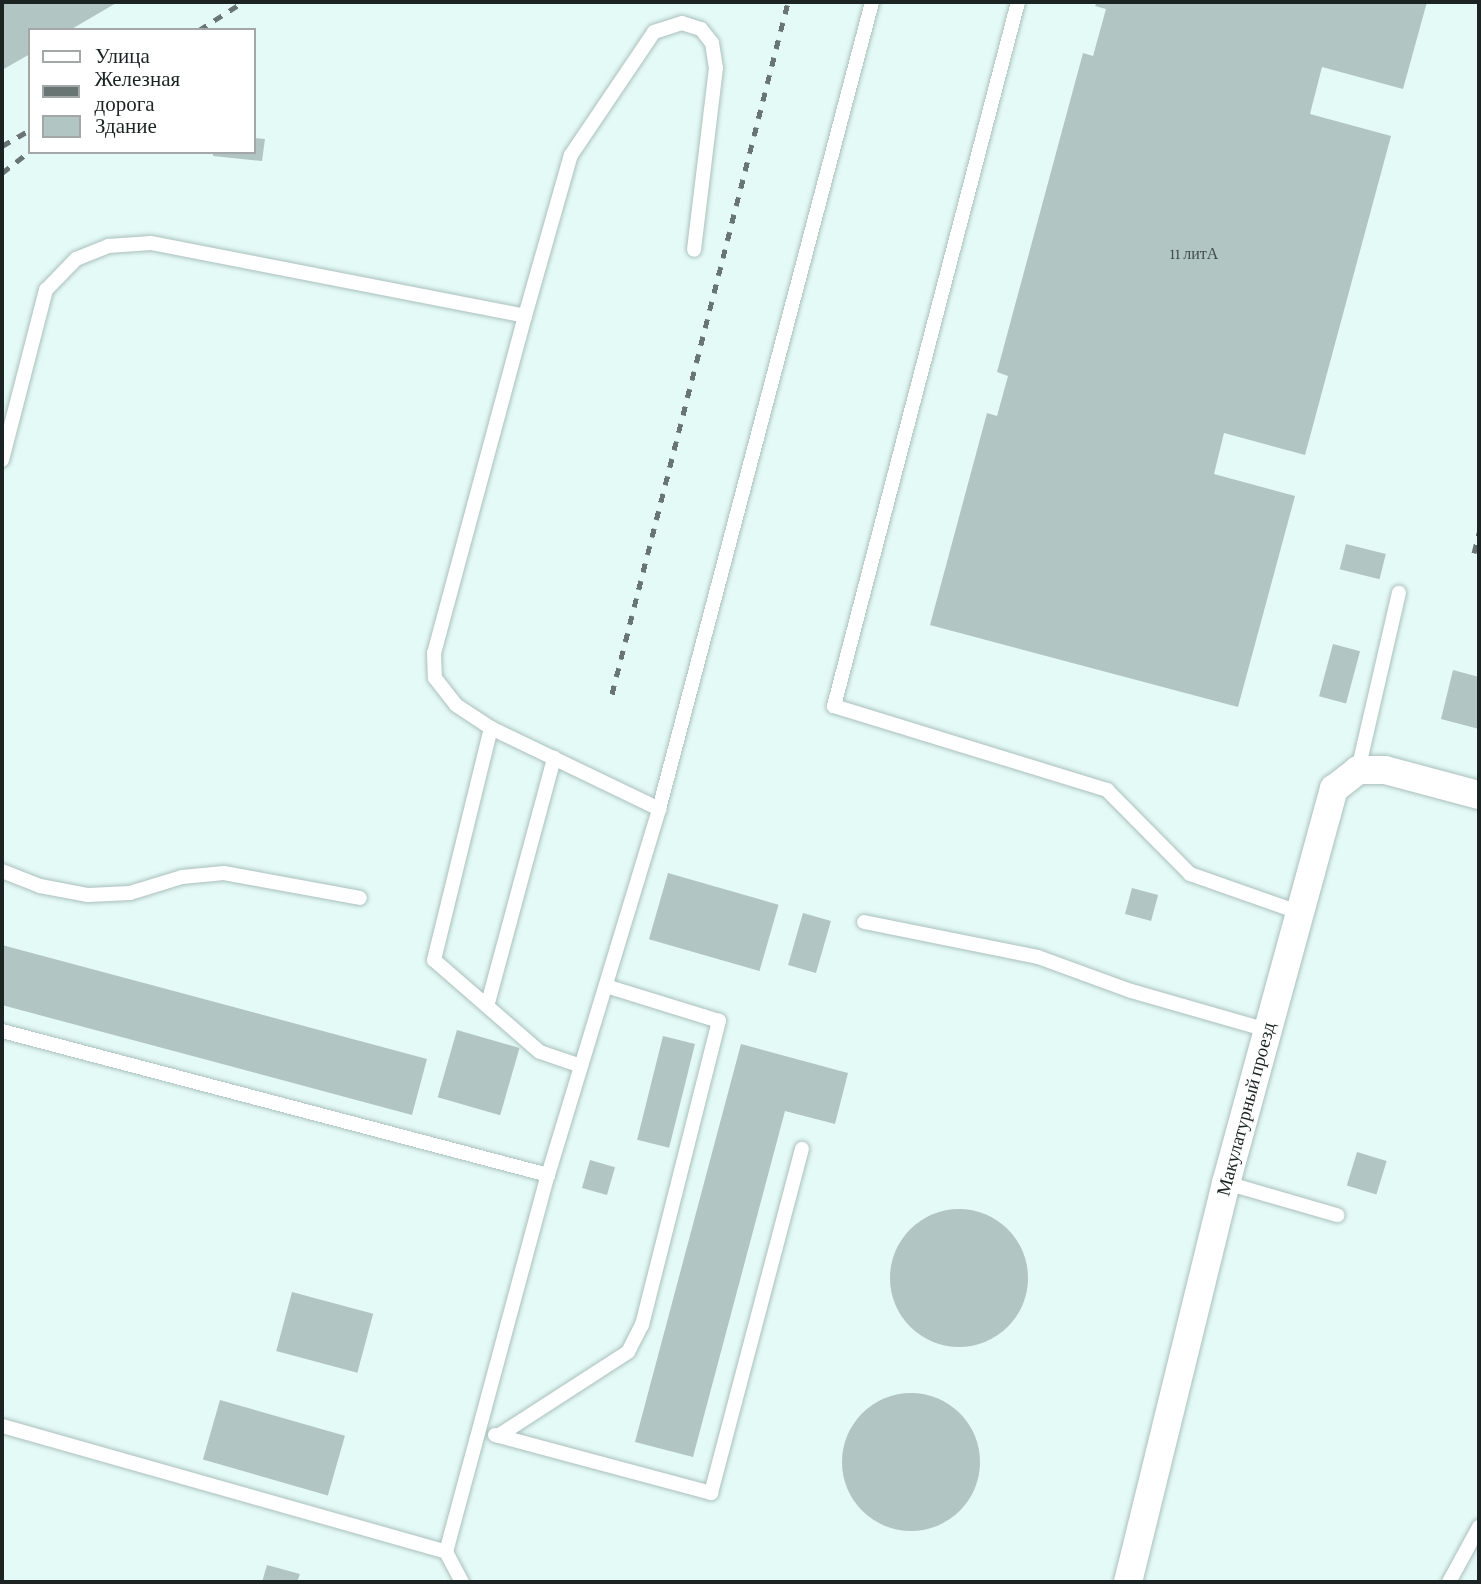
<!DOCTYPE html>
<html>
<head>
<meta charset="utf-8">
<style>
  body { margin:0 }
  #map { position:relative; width:1481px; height:1584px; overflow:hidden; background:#e4faf6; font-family:"Crimson Pro",serif }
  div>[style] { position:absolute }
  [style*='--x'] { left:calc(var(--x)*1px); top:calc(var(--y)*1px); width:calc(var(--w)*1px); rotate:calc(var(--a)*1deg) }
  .building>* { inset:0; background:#b1c6c2; transform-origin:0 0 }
  .round { border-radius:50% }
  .roads { filter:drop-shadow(0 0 2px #abc0bc) drop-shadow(0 0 2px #abc0bc) }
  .service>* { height:14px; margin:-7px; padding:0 7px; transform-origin:7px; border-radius:7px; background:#fff }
  .minor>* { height:28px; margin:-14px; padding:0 14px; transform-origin:14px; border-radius:14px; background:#fff }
  .rail>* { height:5px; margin-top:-2.5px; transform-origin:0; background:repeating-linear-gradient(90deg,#687573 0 9px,transparent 0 18px) }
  span { translate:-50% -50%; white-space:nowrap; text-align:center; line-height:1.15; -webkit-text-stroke:6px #fff; paint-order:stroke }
  .number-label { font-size:16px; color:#414c4b }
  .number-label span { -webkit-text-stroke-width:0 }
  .street-label { font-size:19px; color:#1c2423 }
  .frame { position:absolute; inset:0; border:4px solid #1c2423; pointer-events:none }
  .legend { position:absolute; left:28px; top:28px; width:228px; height:126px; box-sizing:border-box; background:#fff; border:2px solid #a4a7a7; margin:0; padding:9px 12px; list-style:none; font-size:21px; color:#1c2423 }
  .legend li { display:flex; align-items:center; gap:14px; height:35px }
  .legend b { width:35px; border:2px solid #a4a7a7 }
</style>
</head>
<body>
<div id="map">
  <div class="building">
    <i style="clip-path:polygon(2px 2px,118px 2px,70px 30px,30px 30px,30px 54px,2px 70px)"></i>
    <i style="clip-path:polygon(1097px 2px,1427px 2px,1403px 89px,1322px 67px,1310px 114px,1391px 136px,1305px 455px,1224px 433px,1214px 474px,1295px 496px,1238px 707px,930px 625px,987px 413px,997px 416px,1008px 376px,997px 372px,1083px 53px,1093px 56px,1106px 9px,1095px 6px)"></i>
    <i style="clip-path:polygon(254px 138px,265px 139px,262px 161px,213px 156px,213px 152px,254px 152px)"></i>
    <i style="left:1346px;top:544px;width:41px;height:26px;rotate:14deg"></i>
    <i style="left:1333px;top:644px;width:28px;height:54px;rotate:15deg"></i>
    <i style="clip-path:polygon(1453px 670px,1479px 677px,1479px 729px,1441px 719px)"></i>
    <i style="left:668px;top:873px;width:115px;height:69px;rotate:16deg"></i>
    <i style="left:1132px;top:888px;width:27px;height:27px;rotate:15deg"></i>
    <i style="left:803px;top:913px;width:29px;height:54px;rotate:16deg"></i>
    <i style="left:2px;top:945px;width:440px;height:58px;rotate:15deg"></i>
    <i style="left:457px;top:1030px;width:65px;height:70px;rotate:16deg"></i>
    <i style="left:663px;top:1036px;width:33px;height:107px;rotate:14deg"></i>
    <i style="clip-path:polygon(741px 1044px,848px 1073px,835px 1124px,785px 1111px,693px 1457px,635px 1442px)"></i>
    <i style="left:1357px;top:1152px;width:31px;height:35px;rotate:17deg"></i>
    <i style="left:590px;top:1160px;width:26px;height:29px;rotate:16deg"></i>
    <i class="round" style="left:890px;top:1209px;width:138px;height:138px"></i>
    <i style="left:292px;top:1292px;width:84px;height:61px;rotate:15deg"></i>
    <i class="round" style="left:842px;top:1393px;width:138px;height:138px"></i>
    <i style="left:220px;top:1400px;width:130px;height:62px;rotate:16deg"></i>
    <i style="clip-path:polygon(267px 1565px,300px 1574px,297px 1582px,262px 1582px)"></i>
  </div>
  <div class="roads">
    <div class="service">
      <i style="--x:1018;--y:2;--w:728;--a:104.65"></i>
      <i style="--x:834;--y:706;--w:286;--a:17.1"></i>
      <i style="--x:1107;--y:790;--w:118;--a:45.3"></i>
      <i style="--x:1190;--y:874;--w:114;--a:19.4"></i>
      <i style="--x:525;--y:316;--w:167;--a:-74.1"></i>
      <i style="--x:571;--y:155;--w:148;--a:-56"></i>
      <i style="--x:654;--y:32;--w:29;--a:-18"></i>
      <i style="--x:682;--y:23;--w:20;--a:18"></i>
      <i style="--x:701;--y:29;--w:18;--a:52"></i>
      <i style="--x:712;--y:43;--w:25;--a:81"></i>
      <i style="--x:716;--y:68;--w:183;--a:96.9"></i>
      <i style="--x:2;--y:460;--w:176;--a:-75.5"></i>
      <i style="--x:46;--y:290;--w:43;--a:-45.9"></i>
      <i style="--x:76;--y:259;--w:35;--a:-22"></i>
      <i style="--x:108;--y:246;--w:43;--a:-4"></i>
      <i style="--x:151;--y:243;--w:381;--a:11"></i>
      <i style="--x:525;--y:316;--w:349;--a:105.1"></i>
      <i style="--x:434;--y:653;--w:25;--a:88"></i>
      <i style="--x:435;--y:678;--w:34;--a:52"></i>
      <i style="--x:456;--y:705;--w:42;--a:33.3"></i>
      <i style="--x:491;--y:728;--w:187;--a:25.7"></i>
      <i style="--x:491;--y:728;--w:239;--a:103.8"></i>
      <i style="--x:434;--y:960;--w:140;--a:41"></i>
      <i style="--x:540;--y:1052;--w:43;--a:18.9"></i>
      <i style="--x:1358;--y:770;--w:182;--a:-77"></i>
      <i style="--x:2;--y:871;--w:41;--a:21.5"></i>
      <i style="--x:40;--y:886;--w:49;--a:10.6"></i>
      <i style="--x:88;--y:895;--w:42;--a:-2.7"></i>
      <i style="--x:130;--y:893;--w:54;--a:-17.1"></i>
      <i style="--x:182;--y:877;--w:42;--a:-5.4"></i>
      <i style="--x:224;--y:873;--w:138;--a:10.4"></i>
      <i style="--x:864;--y:922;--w:177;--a:11.4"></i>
      <i style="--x:1038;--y:957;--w:99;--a:20.1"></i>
      <i style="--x:1131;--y:991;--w:141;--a:16"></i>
      <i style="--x:488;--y:1003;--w:254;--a:-74.9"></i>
      <i style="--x:2;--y:1031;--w:565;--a:14.77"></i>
      <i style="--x:1226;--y:1183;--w:116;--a:16.1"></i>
      <i style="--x:2;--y:1426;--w:462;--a:15.8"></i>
      <i style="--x:495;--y:1435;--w:224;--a:15"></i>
      <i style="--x:711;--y:1493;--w:356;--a:-75.2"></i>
      <i style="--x:498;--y:1436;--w:155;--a:-32.9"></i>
      <i style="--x:628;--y:1352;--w:30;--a:-63"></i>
      <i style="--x:642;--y:1325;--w:314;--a:-75.8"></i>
      <i style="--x:719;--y:1021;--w:118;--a:-162.8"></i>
      <i style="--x:462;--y:1582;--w:34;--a:-118"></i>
      <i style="--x:446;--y:1552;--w:391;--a:-74.9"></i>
      <i style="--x:548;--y:1175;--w:382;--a:-73.1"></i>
      <i style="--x:659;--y:809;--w:835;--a:-75.21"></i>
      <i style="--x:1449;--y:1582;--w:63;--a:-61.4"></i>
    </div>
    <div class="minor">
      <i style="--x:1128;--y:1582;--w:411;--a:-76.2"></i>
      <i style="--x:1226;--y:1183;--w:409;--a:-74.7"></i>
      <i style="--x:1334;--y:789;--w:31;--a:-38"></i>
      <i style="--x:1358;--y:770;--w:27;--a:0"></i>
      <i style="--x:1385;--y:770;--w:97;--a:14.9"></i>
    </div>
  </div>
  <div class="rail">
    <i style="--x:199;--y:30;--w:52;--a:-32.5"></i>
    <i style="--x:2;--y:146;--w:32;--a:-30"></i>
    <i style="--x:2;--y:173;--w:36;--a:-38"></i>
    <i style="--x:1474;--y:553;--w:21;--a:-76"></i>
    <i style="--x:612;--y:694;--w:714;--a:-75.73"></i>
  </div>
  <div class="number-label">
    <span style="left:1194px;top:254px">11 литА</span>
  </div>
  <div class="street-label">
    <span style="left:1246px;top:1109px;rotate:-75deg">Макулатурный проезд</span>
  </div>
  <div class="frame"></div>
  <ul class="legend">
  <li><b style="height:9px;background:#fff"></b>Улица</li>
  <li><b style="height:9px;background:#687573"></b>Железная дорога</li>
  <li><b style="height:19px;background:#b1c6c2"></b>Здание</li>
  </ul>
</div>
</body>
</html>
